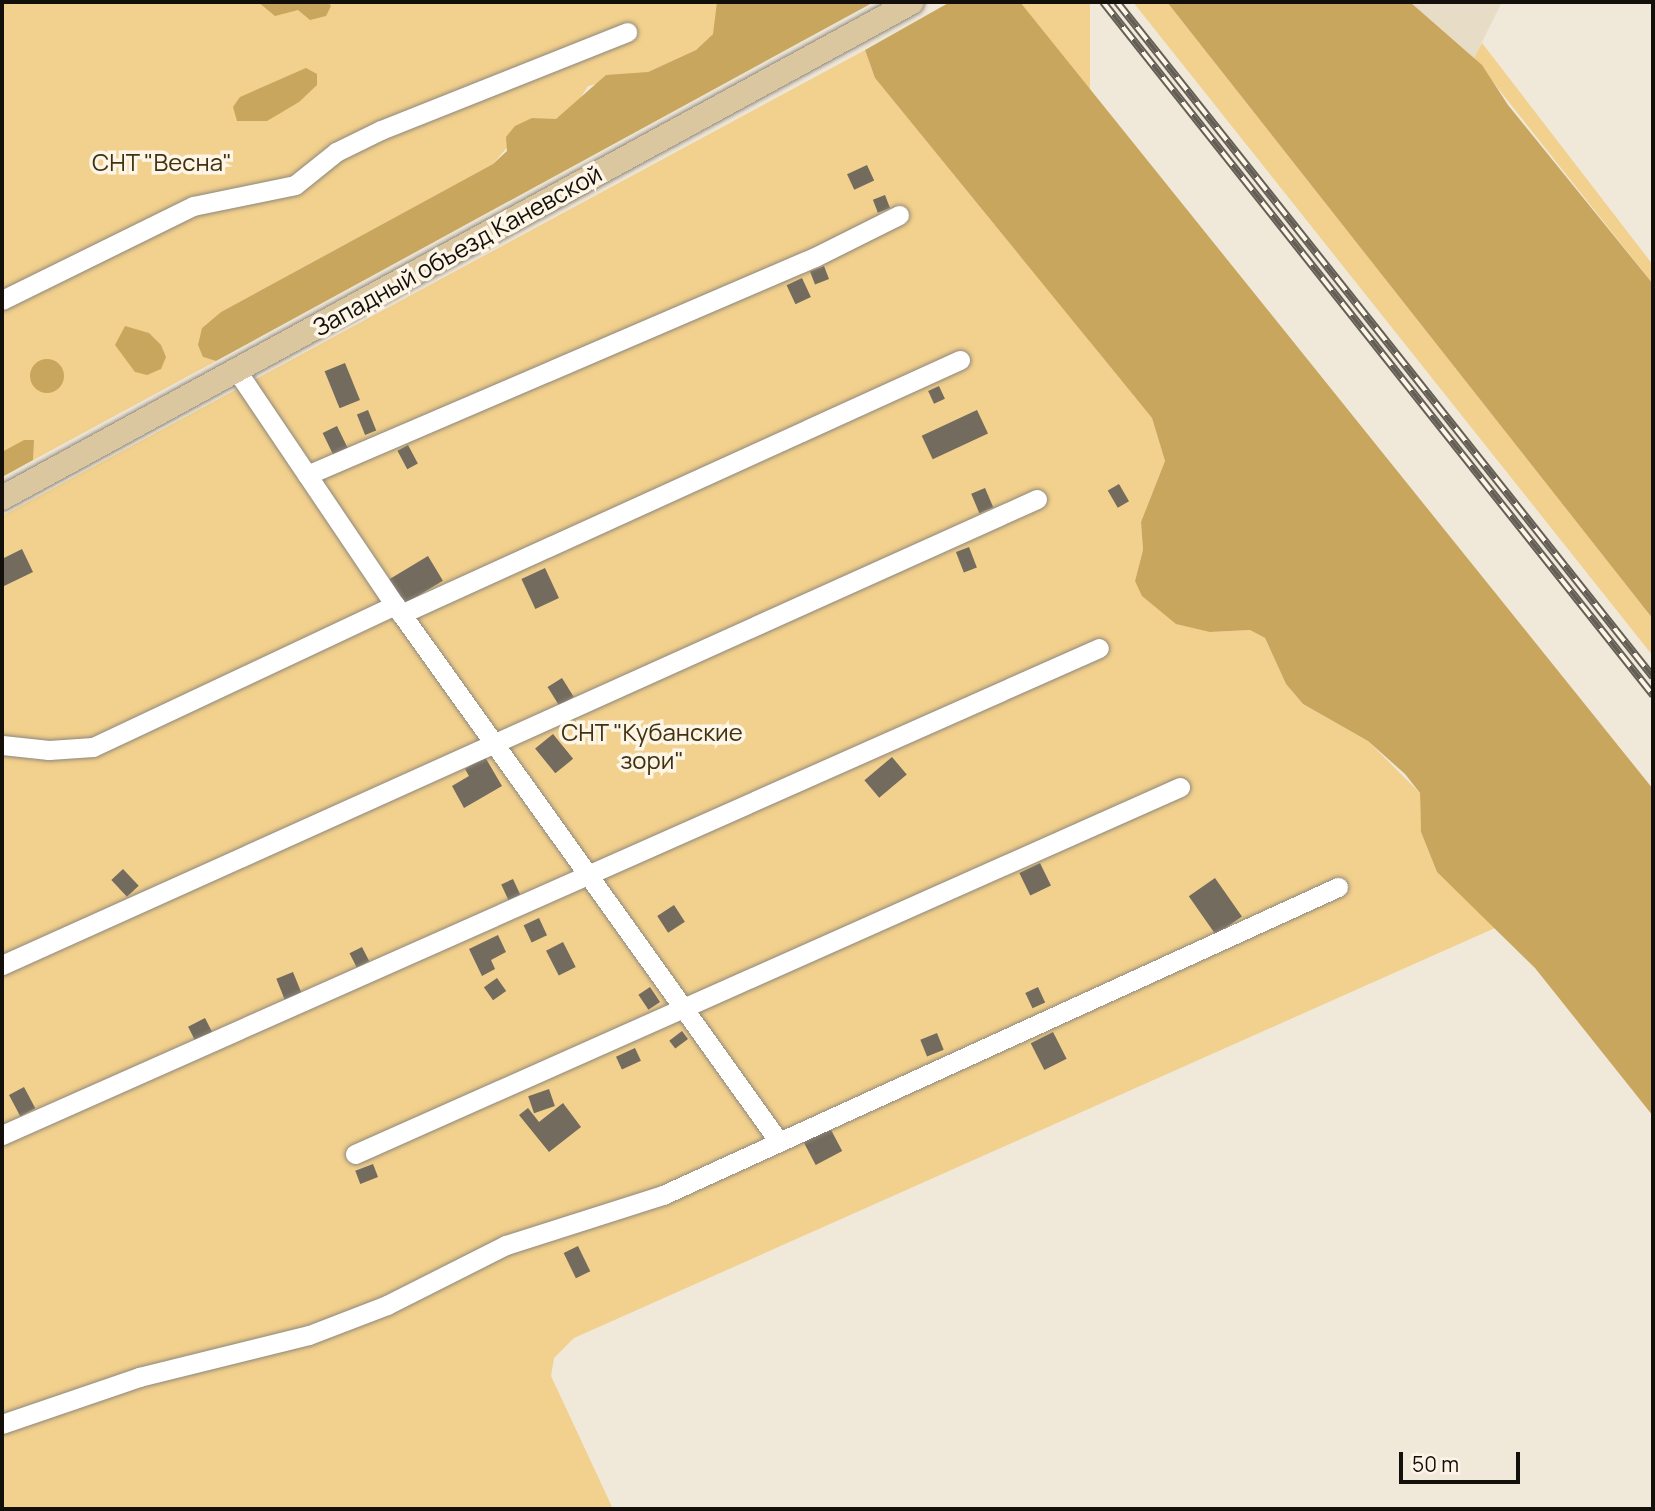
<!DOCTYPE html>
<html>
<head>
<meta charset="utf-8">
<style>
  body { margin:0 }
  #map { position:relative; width:1655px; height:1511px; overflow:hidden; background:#f0e8d9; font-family:Manrope,sans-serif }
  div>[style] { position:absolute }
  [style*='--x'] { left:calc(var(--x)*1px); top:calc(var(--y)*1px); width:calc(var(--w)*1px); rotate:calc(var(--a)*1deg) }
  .built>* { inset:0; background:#e7dcc6 }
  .green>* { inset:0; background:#f2d08d; transform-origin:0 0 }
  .forest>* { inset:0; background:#c9a65e }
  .round { border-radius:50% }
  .building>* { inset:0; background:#726b5e; transform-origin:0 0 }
  .roads { filter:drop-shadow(0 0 2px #8e877a) drop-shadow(0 0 2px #8e877a) }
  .minor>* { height:19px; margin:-9.5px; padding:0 9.5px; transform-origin:9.5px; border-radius:9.5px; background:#fff }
  .major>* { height:24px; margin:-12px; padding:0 12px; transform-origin:12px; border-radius:12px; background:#dac79f }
  .rail>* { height:8px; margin-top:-4px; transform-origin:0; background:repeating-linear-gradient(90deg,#fdf5e6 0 16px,#645f56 0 32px); box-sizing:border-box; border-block:2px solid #645f56 }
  span { translate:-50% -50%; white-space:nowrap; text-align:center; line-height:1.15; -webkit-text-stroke:7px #fdf5e6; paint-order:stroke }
  .park-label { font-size:24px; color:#403111 }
  .street-label { font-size:24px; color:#13100b }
  .frame { position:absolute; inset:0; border:4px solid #13100b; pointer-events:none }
  .scale { position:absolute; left:1399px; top:1452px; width:121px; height:32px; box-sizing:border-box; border:4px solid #13100b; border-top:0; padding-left:9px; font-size:21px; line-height:24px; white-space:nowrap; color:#13100b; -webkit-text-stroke:5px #fdf5e6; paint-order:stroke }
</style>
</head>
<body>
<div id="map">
  <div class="built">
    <i style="clip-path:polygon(1410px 2px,1502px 2px,1474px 58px)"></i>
  </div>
  <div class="green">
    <i style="clip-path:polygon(2px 2px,717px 2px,720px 11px,713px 34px,696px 50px,648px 72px,588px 86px,575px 106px,556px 120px,532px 118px,493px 164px,221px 312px,202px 328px,203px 357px,216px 361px,2px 477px)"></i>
    <i style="left:1019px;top:2px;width:71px;height:1022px"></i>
    <i style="clip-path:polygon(1133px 2px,1167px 2px,1653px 619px,1653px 656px)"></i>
    <i style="clip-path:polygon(1482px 43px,1653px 265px,1653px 284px,1474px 58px)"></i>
    <i style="clip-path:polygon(865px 50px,875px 78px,1152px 418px,1165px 461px,1141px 522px,1143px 550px,1135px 581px,1211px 632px,1250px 630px,1265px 638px,1286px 684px,1303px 704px,1368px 741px,1420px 793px,1421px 832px,1437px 872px,1495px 928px,574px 1338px,554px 1358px,551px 1376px,613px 1509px,2px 1509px,2px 516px)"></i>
  </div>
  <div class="forest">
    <i style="clip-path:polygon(258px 2px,328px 2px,331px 6px,326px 16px,310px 20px,298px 10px,275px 16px)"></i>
    <i style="clip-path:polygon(717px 2px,874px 2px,216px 361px,203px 357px,198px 345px,202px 328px,221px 312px,493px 164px,507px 151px,506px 137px,515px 126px,532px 118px,556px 119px,606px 75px,648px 72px,696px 50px,713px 34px)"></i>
    <i style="clip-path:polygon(950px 2px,1020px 2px,1653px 789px,1653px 1116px,1535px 968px,1437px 872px,1421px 832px,1420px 793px,1405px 774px,1368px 741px,1303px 704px,1286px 684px,1265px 638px,1250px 630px,1210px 632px,1176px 624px,1142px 596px,1135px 581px,1143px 550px,1141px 522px,1165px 461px,1152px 418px,875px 78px,865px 50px)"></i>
    <i style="clip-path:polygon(1167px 2px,1410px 2px,1482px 65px,1508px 105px,1653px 284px,1653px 619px)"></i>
    <i style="clip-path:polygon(306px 68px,317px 74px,317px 85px,299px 102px,267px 121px,237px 121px,233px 107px,240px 97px)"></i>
    <i style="clip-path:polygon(125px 326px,149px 333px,161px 345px,166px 357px,161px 369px,147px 375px,135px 372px,115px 345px)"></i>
    <i class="round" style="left:30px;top:359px;width:34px;height:34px"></i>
    <i style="clip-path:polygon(24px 440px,34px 440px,33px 460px,2px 477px,2px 452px)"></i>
  </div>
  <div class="building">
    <i style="left:867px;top:165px;width:17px;height:22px;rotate:65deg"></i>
    <i style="left:885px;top:195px;width:14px;height:13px;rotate:69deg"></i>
    <i style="left:824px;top:266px;width:14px;height:15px;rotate:69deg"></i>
    <i style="left:802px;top:278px;width:21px;height:17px;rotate:65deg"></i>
    <i style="left:345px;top:363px;width:40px;height:22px;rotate:68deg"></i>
    <i style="left:939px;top:386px;width:14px;height:12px;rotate:65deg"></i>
    <i style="left:368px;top:410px;width:22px;height:12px;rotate:68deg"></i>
    <i style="left:977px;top:410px;width:26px;height:61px;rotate:65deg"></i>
    <i style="left:337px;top:426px;width:25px;height:16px;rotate:64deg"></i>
    <i style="left:408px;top:445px;width:21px;height:12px;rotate:62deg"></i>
    <i style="left:1119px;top:484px;width:20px;height:13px;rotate:60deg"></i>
    <i style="left:985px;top:488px;width:21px;height:15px;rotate:67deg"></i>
    <i style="left:969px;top:547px;width:22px;height:14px;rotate:69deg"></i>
    <i style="clip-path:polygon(22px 549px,33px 572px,2px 587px,2px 559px)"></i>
    <i style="left:428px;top:556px;width:29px;height:47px;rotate:59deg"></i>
    <i style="left:545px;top:568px;width:33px;height:26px;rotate:65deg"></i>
    <i style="left:562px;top:678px;width:22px;height:17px;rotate:58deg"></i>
    <i style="left:553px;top:734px;width:32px;height:23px;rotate:51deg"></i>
    <i style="clip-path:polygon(485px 757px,502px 786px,464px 808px,452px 786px,469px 776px,465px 769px)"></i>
    <i style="left:892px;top:757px;width:23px;height:36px;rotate:50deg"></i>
    <i style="left:1040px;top:863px;width:25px;height:23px;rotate:64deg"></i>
    <i style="left:123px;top:869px;width:23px;height:16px;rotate:47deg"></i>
    <i style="left:1215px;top:878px;width:47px;height:32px;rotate:55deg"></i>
    <i style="left:513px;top:879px;width:17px;height:13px;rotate:65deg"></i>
    <i style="left:674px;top:905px;width:20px;height:20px;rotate:57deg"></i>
    <i style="left:539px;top:918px;width:19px;height:17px;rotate:65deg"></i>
    <i style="clip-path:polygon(498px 935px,506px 952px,491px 960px,495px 969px,482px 976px,469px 949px)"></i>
    <i style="left:563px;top:942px;width:28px;height:19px;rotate:63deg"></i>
    <i style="left:362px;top:947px;width:16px;height:14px;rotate:63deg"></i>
    <i style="left:293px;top:972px;width:24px;height:18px;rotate:68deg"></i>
    <i style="left:497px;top:978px;width:16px;height:16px;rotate:55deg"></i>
    <i style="left:650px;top:987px;width:18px;height:14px;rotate:56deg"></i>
    <i style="left:1038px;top:987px;width:17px;height:14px;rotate:65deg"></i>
    <i style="left:205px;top:1018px;width:18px;height:19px;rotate:63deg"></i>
    <i style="left:682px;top:1031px;width:10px;height:16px;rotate:53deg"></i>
    <i style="left:1053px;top:1032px;width:30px;height:25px;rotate:63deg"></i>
    <i style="left:937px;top:1033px;width:18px;height:18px;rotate:68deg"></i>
    <i style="left:635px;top:1048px;width:14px;height:21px;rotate:65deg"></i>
    <i style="left:24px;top:1087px;width:24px;height:17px;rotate:62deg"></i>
    <i style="left:549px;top:1089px;width:18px;height:22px;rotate:71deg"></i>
    <i style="clip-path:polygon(563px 1103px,581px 1127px,549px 1152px,519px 1115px,528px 1108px,539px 1122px)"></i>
    <i style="left:830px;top:1128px;width:26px;height:30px;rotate:62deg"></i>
    <i style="left:373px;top:1164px;width:14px;height:19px;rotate:69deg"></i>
    <i style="left:578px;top:1246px;width:28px;height:16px;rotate:64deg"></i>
  </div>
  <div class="roads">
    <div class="minor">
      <i style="--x:2;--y:300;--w:213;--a:-26.2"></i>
      <i style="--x:193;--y:206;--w:104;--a:-11.6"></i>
      <i style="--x:295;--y:185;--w:53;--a:-38.8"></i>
      <i style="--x:336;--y:152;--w:50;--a:-26.1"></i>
      <i style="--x:381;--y:130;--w:265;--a:-21.7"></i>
      <i style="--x:237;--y:371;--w:282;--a:56"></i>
      <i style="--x:395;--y:605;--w:657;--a:54.42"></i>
      <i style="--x:307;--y:475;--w:553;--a:-23.23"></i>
      <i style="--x:815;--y:257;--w:94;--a:-26.6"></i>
      <i style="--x:401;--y:614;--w:614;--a:-24.44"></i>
      <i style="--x:2;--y:745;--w:47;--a:6.1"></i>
      <i style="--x:49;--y:750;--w:44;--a:-3.9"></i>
      <i style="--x:93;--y:747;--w:334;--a:-25.2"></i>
      <i style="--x:2;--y:965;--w:1135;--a:-24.24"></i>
      <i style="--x:2;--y:1135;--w:1200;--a:-23.94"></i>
      <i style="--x:355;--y:1154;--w:903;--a:-23.98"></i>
      <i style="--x:2;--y:1424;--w:145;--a:-18.9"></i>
      <i style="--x:139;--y:1377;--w:175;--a:-13.9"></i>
      <i style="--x:309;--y:1335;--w:84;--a:-21"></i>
      <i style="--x:387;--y:1305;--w:133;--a:-26.8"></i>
      <i style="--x:506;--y:1245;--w:165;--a:-17.7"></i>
      <i style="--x:663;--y:1195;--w:742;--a:-24.53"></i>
    </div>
    <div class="major">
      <i style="--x:2;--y:498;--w:1036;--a:-28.59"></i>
    </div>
  </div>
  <div class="rail">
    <i style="--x:1103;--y:2;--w:885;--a:51.56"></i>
    <i style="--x:1117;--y:2;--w:862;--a:51.55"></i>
  </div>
  <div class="park-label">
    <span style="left:162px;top:162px">СНТ "Весна"</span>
    <span style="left:652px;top:746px">СНТ "Кубанские<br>зори"</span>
  </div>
  <div class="street-label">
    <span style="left:457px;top:250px;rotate:-29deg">Западный объезд Каневской</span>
  </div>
  <div class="frame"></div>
  <div class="scale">50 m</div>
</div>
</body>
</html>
